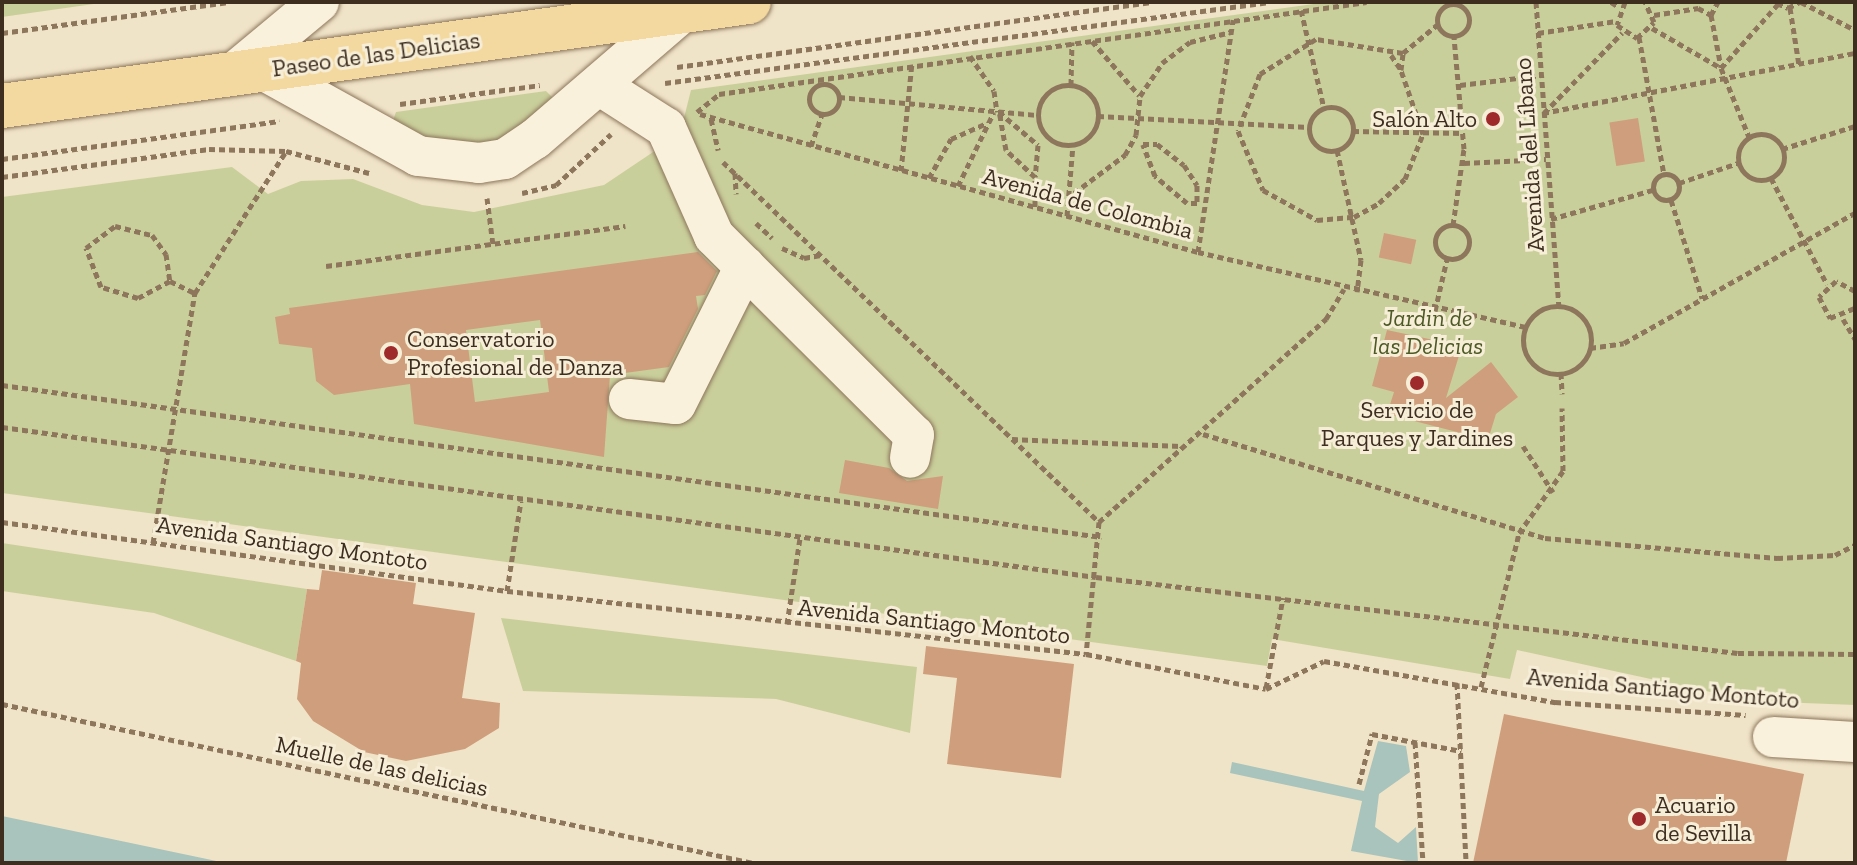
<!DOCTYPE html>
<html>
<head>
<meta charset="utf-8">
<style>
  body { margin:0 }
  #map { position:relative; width:1857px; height:865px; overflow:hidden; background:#f0e4c8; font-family:"Zilla Slab",serif }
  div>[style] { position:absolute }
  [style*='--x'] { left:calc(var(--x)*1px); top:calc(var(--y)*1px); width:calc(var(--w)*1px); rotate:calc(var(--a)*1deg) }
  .green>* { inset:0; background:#c9cf9b }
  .water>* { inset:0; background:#a9c4bc }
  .building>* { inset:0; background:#cf9f7d; transform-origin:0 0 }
  .path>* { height:5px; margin-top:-2.5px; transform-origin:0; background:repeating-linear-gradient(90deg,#8d765c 0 6px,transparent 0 10px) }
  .path>.ring { margin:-2.5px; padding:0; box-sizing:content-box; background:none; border:5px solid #8d765c; border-radius:50% }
  .roads { filter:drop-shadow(0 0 2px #8d765c) drop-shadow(0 0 2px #8d765c) }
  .minor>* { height:40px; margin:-20px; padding:0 20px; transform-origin:20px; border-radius:20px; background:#faf1dc }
  .major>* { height:44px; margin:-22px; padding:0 22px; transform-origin:22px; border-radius:22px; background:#f3d9a0 }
  .dots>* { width:22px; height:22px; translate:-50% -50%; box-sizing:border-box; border:4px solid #f7eed8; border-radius:50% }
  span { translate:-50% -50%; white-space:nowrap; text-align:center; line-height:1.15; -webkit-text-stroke:6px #f7eed8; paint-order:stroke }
  .street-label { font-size:24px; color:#3d2e20 }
  .poi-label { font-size:24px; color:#3d2e20 }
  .right { translate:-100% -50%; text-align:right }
  .left { translate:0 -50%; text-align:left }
  .park-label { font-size:24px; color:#4d5a26; font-style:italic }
  .frame { position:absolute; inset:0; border:4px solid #3d2e20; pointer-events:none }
</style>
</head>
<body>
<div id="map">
  <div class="green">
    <i style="clip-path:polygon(2px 2px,108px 2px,2px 17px)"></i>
    <i style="clip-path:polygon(1328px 2px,1855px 2px,1855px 705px,1752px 701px,1517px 650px,1510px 679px,1272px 639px,1267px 666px,2px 493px,2px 197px,232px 167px,268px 194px,301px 181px,353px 179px,422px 205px,474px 212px,604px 185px,680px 134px,691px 90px)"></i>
    <i style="clip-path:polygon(546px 91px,555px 100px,504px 142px,449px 149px,392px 123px,396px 112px)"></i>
    <i style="clip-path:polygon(2px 543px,307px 589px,296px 661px,154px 613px,2px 591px)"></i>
    <i style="clip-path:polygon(501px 618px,917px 667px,910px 733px,776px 699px,523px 691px)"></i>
  </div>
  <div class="water">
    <i style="clip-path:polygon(1378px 741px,1406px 746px,1410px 772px,1379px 794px,1375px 827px,1398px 843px,1416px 827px,1418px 863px,1351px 851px,1362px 801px,1230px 773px,1232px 762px,1364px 791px)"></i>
    <i style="clip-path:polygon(2px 816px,226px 863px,2px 863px)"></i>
  </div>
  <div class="building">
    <i style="left:1638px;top:118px;width:44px;height:29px;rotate:81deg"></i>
    <i style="left:1384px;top:233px;width:33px;height:25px;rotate:12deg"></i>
    <i style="clip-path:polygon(evenodd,698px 252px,717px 271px,705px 295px,696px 296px,698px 309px,669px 367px,610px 375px,604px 457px,414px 424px,410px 384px,334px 395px,316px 381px,312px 348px,279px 344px,275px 317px,290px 314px,289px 308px,698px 252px,540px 320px,549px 392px,475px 402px,466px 330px,540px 320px)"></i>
    <i style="clip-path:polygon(1387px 330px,1462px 346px,1446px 398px,1491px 362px,1518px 397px,1496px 414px,1488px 440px,1387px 414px,1394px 392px,1372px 386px)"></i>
    <i style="clip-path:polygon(845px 460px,889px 468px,907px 481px,943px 476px,938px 509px,839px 493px)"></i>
    <i style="clip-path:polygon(322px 570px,416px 583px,413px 604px,475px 613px,462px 698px,500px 703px,499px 728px,465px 749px,406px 761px,364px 752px,313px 721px,297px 699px,301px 663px,296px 661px,307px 589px,319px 590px)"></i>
    <i style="clip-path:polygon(926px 646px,1074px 664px,1061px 778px,947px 764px,957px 678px,923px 674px)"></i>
    <i style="clip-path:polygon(1504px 714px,1804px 774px,1786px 863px,1473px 863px)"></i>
  </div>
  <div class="path">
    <i style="--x:1536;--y:2;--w:305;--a:85.7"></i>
    <i style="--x:1611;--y:2;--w:9;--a:32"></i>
    <i style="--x:1625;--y:2;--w:24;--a:109"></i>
    <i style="--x:1617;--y:25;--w:24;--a:33"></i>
    <i style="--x:1637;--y:38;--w:23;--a:-43"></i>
    <i style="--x:1654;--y:22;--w:22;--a:-114"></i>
    <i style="--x:1801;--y:2;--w:61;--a:27.4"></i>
    <i style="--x:1777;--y:3;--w:12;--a:24"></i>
    <i style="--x:1788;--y:8;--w:13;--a:-27"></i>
    <i class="ring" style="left:1437px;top:4px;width:27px;height:27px"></i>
    <i style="--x:1790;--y:8;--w:58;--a:81"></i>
    <i style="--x:1301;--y:10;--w:101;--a:76.8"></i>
    <i style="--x:1654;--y:15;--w:45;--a:-9"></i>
    <i style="--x:1698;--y:8;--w:15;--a:28"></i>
    <i style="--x:1711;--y:15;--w:15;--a:-62"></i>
    <i style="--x:1711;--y:15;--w:53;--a:79.1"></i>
    <i style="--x:1652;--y:28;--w:80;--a:30.1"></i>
    <i style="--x:1721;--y:68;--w:74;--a:67.9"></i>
    <i style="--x:2;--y:33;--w:227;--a:-7.8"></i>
    <i style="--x:1538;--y:33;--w:79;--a:-8.7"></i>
    <i style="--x:1639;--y:37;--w:139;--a:79.7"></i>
    <i style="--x:1092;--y:41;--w:72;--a:49"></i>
    <i style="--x:1403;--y:53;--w:44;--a:-39.5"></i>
    <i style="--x:1391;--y:55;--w:18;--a:56"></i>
    <i style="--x:1401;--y:70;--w:17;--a:-83"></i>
    <i style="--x:1403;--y:53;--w:88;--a:-170.9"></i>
    <i style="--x:1316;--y:39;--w:66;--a:148"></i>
    <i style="--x:1260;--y:74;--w:61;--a:111.1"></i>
    <i style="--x:1238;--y:131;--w:64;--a:67"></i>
    <i style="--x:1263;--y:190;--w:62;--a:29.1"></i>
    <i style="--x:1317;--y:220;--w:37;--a:-5"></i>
    <i style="--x:1354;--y:217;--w:29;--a:-29"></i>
    <i style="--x:1379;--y:203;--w:35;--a:-43"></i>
    <i style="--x:1405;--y:179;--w:48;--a:-68.2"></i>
    <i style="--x:1423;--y:134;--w:68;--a:-109"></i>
    <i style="--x:970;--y:56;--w:42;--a:55.6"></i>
    <i style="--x:994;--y:91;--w:21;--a:82"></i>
    <i style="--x:677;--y:67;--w:479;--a:-7.8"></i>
    <i style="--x:1721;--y:68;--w:86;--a:-48.3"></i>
    <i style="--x:665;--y:83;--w:610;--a:-7.63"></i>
    <i class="ring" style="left:809px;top:84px;width:25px;height:25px"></i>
    <i class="ring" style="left:1038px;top:85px;width:55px;height:55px"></i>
    <i style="--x:1071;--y:85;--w:43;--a:-88.7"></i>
    <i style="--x:1460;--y:85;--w:82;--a:-7"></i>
    <i style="--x:839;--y:97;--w:200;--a:5.2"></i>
    <i style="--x:400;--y:104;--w:141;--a:-7.7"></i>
    <i class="ring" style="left:1309px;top:107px;width:39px;height:39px"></i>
    <i style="--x:697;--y:112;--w:28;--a:-39"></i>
    <i style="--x:719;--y:94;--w:654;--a:-8.08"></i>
    <i style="--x:1543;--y:113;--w:318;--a:-10.9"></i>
    <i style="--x:1544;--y:113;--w:112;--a:-45.7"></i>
    <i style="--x:700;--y:114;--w:517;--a:15.49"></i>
    <i style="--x:1198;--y:252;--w:336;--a:12.9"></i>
    <i style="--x:1098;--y:116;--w:211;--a:3"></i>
    <i style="--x:711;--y:119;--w:32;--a:77"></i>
    <i style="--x:1353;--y:131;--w:110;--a:1"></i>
    <i class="ring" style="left:1738px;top:134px;width:41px;height:41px"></i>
    <i style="--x:1143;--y:144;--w:14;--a:0"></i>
    <i style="--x:1157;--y:144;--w:34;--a:38"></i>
    <i style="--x:1184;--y:165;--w:24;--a:57"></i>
    <i style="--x:1197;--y:185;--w:18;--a:90"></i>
    <i style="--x:1197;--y:203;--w:10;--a:180"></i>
    <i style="--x:1187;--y:203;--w:42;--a:-139.8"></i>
    <i style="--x:1155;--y:176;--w:34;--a:-111"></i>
    <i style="--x:811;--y:146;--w:34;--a:-71"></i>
    <i style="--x:1782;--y:149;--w:77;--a:-17.5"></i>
    <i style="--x:1337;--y:150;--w:113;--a:77.7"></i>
    <i style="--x:1361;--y:260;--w:32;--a:97"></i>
    <i style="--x:2;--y:159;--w:280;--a:-7.8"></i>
    <i style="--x:723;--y:162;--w:521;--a:43.75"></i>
    <i style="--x:1099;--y:522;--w:133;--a:95.6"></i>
    <i style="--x:1464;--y:163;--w:82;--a:-2.8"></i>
    <i style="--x:901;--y:171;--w:109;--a:-84.2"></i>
    <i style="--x:735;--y:173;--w:21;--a:87"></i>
    <i class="ring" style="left:1653px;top:174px;width:21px;height:21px"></i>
    <i style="--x:2;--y:177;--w:209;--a:-7.7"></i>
    <i style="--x:209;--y:149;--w:77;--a:1.5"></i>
    <i style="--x:286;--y:151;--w:86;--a:14.8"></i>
    <i style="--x:929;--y:178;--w:45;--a:-60.6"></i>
    <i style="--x:951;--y:139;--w:37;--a:-24"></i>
    <i style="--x:1771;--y:178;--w:120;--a:62.2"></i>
    <i style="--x:1679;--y:183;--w:62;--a:-18.7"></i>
    <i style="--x:958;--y:186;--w:82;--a:-64.1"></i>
    <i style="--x:522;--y:193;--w:35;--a:-13"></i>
    <i style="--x:556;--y:185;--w:75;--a:-42.8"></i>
    <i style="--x:1074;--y:193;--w:64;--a:-36.7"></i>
    <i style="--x:1125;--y:155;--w:23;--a:-61"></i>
    <i style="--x:1136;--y:135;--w:39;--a:-84"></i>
    <i style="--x:1140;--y:96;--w:40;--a:-56"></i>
    <i style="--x:1162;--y:63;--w:35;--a:-37"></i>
    <i style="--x:1190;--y:42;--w:42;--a:-13.7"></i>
    <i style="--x:487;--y:198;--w:47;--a:82.7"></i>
    <i style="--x:1671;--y:200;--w:103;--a:72.4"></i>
    <i style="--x:1035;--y:207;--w:30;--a:-90"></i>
    <i style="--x:1035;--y:177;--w:40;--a:-137"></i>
    <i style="--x:1006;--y:150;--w:39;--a:-100"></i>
    <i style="--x:999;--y:112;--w:51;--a:40.2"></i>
    <i style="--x:1038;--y:145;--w:32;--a:95"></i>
    <i style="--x:1067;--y:216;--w:71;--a:-85.2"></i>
    <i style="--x:1551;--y:219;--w:106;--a:-15.9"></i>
    <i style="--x:756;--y:223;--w:22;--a:43"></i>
    <i class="ring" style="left:1435px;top:225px;width:29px;height:29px"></i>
    <i style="--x:1453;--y:225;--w:77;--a:-81.8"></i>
    <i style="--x:1464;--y:149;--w:113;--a:-95.1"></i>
    <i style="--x:115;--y:226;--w:38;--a:14"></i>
    <i style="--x:152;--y:235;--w:24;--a:54"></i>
    <i style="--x:166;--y:254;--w:27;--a:82"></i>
    <i style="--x:170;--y:281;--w:36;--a:152"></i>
    <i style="--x:138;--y:298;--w:39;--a:-163"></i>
    <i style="--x:101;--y:287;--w:42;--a:-111"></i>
    <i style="--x:86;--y:248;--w:36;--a:-37"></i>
    <i style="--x:782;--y:248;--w:24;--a:24"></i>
    <i style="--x:804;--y:258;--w:17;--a:-10"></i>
    <i style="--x:1198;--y:252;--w:235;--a:-81.4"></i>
    <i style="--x:326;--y:266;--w:302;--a:-7.6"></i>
    <i style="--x:170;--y:281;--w:28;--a:26"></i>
    <i style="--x:1855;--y:291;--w:21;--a:-152"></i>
    <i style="--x:1836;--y:281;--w:23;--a:137"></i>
    <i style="--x:1819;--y:297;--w:24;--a:62"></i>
    <i style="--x:1830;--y:318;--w:27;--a:-22"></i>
    <i class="ring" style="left:1523px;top:306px;width:63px;height:63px"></i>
    <i style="--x:1435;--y:311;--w:53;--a:-77"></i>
    <i style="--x:1843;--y:319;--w:23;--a:59"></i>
    <i style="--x:1590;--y:348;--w:34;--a:-8"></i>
    <i style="--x:1624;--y:343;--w:265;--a:-29.4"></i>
    <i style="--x:1561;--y:373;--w:21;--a:87"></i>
    <i style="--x:2;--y:385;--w:1110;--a:7.87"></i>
    <i style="--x:2;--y:427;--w:1104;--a:7.81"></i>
    <i style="--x:1096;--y:577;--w:646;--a:6.75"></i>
    <i style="--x:1738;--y:653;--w:117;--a:0.5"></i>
    <i style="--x:1203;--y:434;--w:357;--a:16.9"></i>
    <i style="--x:1545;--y:538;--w:233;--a:4.9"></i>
    <i style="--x:1777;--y:558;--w:58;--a:-3"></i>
    <i style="--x:1835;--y:555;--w:22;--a:-27"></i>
    <i style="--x:1012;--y:439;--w:169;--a:2.4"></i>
    <i style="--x:1523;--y:446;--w:55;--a:56.9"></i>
    <i style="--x:2;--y:522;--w:510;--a:7.78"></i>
    <i style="--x:507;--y:591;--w:582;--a:6.21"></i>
    <i style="--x:1086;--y:654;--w:183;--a:11"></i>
    <i style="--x:1266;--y:689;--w:64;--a:-25.8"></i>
    <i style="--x:1324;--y:661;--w:235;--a:10.1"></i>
    <i style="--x:1555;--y:702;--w:191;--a:3.9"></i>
    <i style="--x:1099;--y:522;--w:305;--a:-41.8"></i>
    <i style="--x:1326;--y:319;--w:35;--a:-59"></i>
    <i style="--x:153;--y:543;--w:254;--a:-80.5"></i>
    <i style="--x:195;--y:293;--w:169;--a:-57.3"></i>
    <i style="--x:507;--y:591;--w:91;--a:-81.2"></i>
    <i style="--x:787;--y:624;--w:87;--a:-81.4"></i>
    <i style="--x:1457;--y:683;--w:176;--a:87.1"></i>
    <i style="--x:1481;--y:687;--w:159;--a:-76.1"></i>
    <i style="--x:1519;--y:533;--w:76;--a:-54.6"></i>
    <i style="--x:1563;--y:471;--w:63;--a:-90.9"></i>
    <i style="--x:1266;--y:688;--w:92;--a:-79.3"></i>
    <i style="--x:2;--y:704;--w:769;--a:11.94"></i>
    <i style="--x:1415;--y:742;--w:121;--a:86.2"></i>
    <i style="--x:1359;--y:784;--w:52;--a:-75.4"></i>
    <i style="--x:1372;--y:734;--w:91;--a:10.8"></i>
  </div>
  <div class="roads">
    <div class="minor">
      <i style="--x:263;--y:70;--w:177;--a:29"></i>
      <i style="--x:418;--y:156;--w:61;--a:6.5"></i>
      <i style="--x:479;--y:163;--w:26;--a:-9"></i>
      <i style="--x:505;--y:159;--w:36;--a:-34"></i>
      <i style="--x:535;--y:139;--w:196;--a:-40.7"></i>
      <i style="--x:231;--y:75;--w:114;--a:-39.7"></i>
      <i style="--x:602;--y:87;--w:76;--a:32.6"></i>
      <i style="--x:666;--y:128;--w:118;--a:66"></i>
      <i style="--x:714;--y:236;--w:282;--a:44.9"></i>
      <i style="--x:914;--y:435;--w:23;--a:100"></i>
      <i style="--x:629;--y:399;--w:47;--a:6.1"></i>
      <i style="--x:676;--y:404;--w:154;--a:-63.4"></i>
      <i style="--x:1773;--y:737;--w:82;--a:3.5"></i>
    </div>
    <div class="major">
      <i style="--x:2;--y:106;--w:754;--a:-7.93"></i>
    </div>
  </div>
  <div class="dots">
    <i style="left:1493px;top:119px;background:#9e2a2b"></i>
    <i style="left:391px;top:353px;background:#9e2a2b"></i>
    <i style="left:1417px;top:383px;background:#9e2a2b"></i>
    <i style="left:1639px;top:819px;background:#9e2a2b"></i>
  </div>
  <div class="street-label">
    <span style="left:376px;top:54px;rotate:-8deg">Paseo de las Delicias</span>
    <span style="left:1529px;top:155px;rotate:-94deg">Avenida del Líbano</span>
    <span style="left:1088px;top:203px;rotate:15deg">Avenida de Colombia</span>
    <span style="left:292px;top:543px;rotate:8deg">Avenida Santiago Montoto</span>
    <span style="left:934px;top:621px;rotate:6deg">Avenida Santiago Montoto</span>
    <span style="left:1663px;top:688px;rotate:5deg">Avenida Santiago Montoto</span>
    <span style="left:382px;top:766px;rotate:12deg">Muelle de las delicias</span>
  </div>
  <div class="poi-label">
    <span class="right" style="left:1477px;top:119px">Salón Alto</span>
    <span class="left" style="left:407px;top:353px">Conservatorio<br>Profesional de Danza</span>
    <span style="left:1417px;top:424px">Servicio de<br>Parques y Jardines</span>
    <span class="left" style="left:1655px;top:819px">Acuario<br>de Sevilla</span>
  </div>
  <div class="park-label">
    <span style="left:1428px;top:332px">Jardin de<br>las Delicias</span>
  </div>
  <div class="frame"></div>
</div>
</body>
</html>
